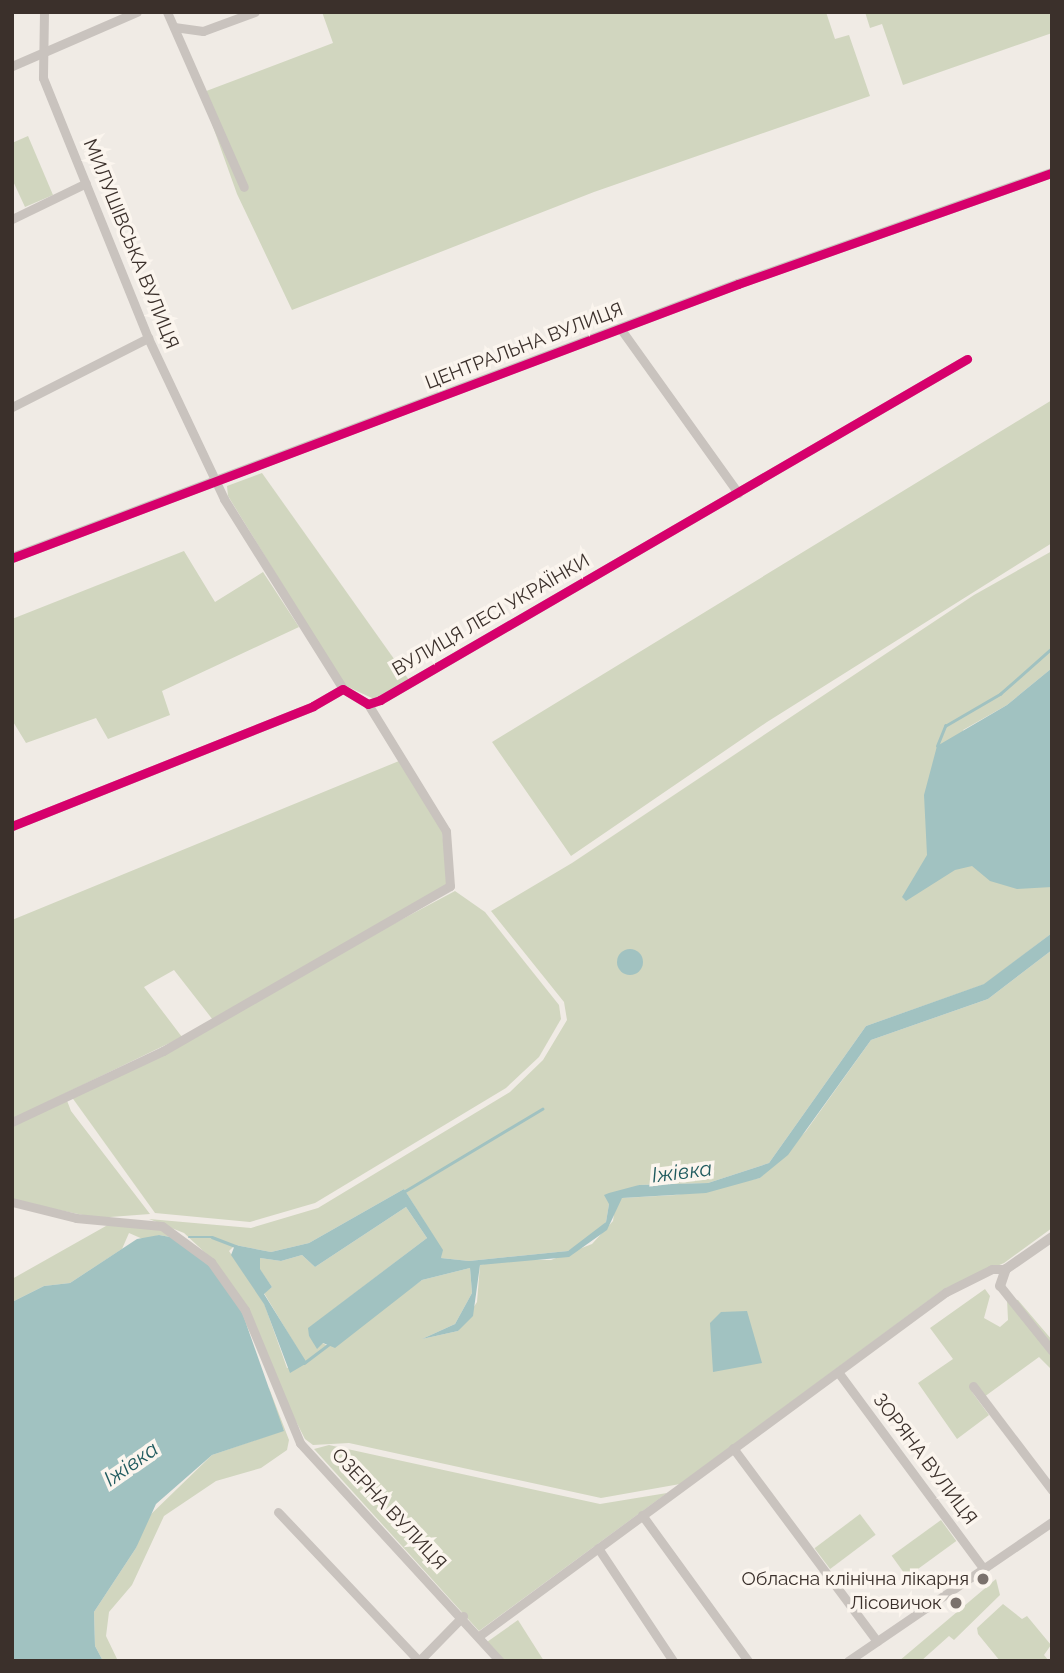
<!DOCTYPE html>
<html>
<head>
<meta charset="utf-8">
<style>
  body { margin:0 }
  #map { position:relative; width:1064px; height:1673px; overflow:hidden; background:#f0ebe5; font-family:Raleway,sans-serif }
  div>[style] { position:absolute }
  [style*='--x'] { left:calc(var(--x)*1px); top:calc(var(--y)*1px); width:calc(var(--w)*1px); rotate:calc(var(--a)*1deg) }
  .green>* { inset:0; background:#d1d6bf; transform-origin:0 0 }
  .water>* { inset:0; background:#a1c2c1 }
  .round { border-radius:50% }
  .stream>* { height:2.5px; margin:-1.25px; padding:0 1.25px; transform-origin:1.25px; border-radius:1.25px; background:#a1c2c1 }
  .minor>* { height:9px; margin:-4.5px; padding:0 4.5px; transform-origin:4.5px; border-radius:4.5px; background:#c9c3be }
  .tertiary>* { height:10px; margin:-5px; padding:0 5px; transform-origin:5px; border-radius:5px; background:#c9c3be }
  .cycleway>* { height:9px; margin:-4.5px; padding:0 4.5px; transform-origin:4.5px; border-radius:4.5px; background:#d6006c }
  .dots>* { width:19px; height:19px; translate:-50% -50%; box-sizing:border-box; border:4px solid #fbf5ee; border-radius:50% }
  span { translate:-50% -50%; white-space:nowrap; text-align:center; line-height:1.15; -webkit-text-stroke:7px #fbf5ee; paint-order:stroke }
  .street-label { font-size:19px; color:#3b302b }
  .poi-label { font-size:19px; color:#3b302b }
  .right { translate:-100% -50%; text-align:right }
  .water-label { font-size:21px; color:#1f5a5e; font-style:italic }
  .frame { position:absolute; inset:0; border:14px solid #3b302b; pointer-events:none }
</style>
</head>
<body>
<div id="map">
  <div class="green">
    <i style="clip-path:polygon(322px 12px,826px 12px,835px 39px,849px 35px,870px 96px,594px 192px,292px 310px,237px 194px,201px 93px,333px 43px)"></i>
    <i style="clip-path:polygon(865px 12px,1052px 12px,1052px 33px,903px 85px,882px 24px,870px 28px)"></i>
    <i style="clip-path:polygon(28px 136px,53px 195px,25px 207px,12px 179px,12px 143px)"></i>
    <i style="clip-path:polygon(1052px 400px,1052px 543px,767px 722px,571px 856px,492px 742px)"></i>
    <i style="clip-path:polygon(262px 473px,409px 680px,374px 699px,344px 685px,228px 496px,227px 486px)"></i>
    <i style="clip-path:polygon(184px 551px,215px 602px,263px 572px,299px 627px,162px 691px,170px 715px,108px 739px,96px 718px,26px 743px,12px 720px,12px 619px)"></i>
    <i style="clip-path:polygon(1052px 551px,1052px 668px,1007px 705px,963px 730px,1052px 857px,1052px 933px,985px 984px,866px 1026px,769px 1163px,708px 1183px,639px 1185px,609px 1204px,606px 1222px,595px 1236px,568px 1251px,469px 1261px,441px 1258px,442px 1250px,404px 1189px,309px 1243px,271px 1252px,235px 1245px,229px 1251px,264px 1303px,287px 1368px,306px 1363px,264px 1293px,272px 1287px,260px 1270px,260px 1258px,281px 1261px,302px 1255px,315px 1267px,406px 1207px,427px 1238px,309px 1328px,309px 1336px,328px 1346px,422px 1280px,470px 1268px,472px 1293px,455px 1324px,422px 1339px,458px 1331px,477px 1302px,480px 1265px,507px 1259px,551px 1260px,592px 1244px,613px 1221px,616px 1200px,622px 1198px,676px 1195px,760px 1178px,806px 1131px,871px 1040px,988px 999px,1052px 950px,1052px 1228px,1004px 1263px,944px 1289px,680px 1484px,601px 1498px,349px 1443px,313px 1445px,305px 1439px,213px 1260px,184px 1233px,149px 1219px,251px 1228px,318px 1208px,510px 1092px,543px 1060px,567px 1020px,564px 1002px,491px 911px,572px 863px,974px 595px)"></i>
    <i style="clip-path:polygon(399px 761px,442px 831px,448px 884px,213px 1020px,174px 970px,144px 987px,182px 1037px,12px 1119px,12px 920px)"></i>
    <i style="clip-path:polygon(455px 891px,485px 912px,559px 1005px,561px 1019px,539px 1057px,506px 1088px,315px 1203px,250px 1222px,155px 1213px,71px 1096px)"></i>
    <i style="clip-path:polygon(66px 1098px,71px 1111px,150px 1214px,97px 1218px,12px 1200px,12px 1125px)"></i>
    <i style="clip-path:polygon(113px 1222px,161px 1229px,181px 1239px,159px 1235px,145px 1240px,129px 1233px,122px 1249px,70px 1283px,44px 1286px,12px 1302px,12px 1279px)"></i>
    <i style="clip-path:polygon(985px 1289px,990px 1296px,984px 1318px,1000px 1327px,1008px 1320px,1007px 1299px,1018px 1300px,1052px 1340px,1052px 1370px,1039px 1357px,984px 1397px,972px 1392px,989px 1415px,957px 1439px,918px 1383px,953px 1359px,930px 1328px)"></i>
    <i style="clip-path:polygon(269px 1388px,289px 1440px,287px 1450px,261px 1468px,216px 1481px,164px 1516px,132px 1585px,109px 1612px,106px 1636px,118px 1661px,103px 1661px,95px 1646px,94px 1612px,136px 1548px,145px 1520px,212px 1455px,284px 1430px,273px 1422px)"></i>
    <i style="clip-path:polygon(329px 1445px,600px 1504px,667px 1493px,479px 1631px,314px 1449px)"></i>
    <i style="left:860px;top:1514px;width:26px;height:57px;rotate:53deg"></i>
    <i style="left:941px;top:1520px;width:26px;height:61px;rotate:54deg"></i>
    <i style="clip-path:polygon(996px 1579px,1000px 1595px,954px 1640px,949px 1636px,921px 1661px,899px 1661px)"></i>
    <i style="clip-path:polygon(1003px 1604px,1022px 1619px,1027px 1616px,1051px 1645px,1044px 1655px,1049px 1661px,1000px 1661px,978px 1634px,977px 1628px)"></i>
    <i style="clip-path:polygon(518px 1620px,544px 1661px,504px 1661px,487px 1642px)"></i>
  </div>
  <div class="water">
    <i style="clip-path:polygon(1052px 668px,1052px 887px,1017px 889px,990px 881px,972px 866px,955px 870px,906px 901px,902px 897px,927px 855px,924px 795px,937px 746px,1007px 705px)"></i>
    <i style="clip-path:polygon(1052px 933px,1052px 950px,988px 999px,871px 1040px,788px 1155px,760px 1178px,706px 1193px,622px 1198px,607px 1230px,569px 1257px,480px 1265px,473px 1316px,458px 1331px,422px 1339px,455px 1324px,472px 1293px,470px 1268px,422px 1280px,335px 1348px,323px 1343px,317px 1349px,309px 1336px,308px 1328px,427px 1238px,406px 1207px,315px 1267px,302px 1255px,281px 1261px,260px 1258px,260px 1269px,272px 1287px,264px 1294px,307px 1363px,290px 1373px,264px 1304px,231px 1255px,235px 1245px,271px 1252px,309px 1243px,404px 1189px,443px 1250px,441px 1258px,469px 1261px,568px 1251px,606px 1222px,609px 1204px,604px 1195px,609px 1193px,639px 1185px,708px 1183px,769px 1163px,866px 1026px,984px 984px)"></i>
    <i class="round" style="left:617px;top:949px;width:26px;height:26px"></i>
    <i style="clip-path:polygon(159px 1235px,181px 1239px,209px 1264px,242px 1312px,284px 1431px,212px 1455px,156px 1504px,136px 1548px,94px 1612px,95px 1646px,103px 1661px,12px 1661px,12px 1302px,44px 1286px,70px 1283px,137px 1239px)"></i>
    <i style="clip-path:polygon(747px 1311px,762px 1363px,713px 1372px,710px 1323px,721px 1312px)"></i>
  </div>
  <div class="stream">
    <i style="--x:937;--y:746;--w:22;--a:-68"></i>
    <i style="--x:945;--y:726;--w:64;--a:-30.2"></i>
    <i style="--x:1000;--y:694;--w:69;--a:-41.5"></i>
    <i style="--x:405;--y:1191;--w:160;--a:-30.9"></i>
    <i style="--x:189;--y:1237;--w:23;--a:0"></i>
    <i style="--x:212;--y:1237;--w:26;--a:21"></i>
    <i style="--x:304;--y:1363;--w:31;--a:-37"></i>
  </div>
  <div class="minor">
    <i style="--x:44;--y:12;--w:66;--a:90.9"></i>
    <i style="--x:43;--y:78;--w:280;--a:68"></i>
    <i style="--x:148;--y:338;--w:178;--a:64.7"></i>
    <i style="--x:224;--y:499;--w:224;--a:57.9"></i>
    <i style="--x:167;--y:12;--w:191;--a:66.3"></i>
    <i style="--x:174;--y:27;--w:29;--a:8"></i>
    <i style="--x:203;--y:31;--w:55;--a:-20.1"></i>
    <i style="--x:12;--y:66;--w:136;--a:-23.4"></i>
    <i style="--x:12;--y:219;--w:82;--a:-25.9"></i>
    <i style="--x:620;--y:328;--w:203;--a:54.4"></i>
    <i style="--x:12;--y:407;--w:153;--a:-26.9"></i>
    <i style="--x:12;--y:826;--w:324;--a:-21.7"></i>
    <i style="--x:313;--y:706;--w:34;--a:-30"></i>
    <i style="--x:343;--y:689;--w:29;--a:31"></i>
    <i style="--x:368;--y:704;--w:13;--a:-18"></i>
    <i style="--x:380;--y:700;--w:679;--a:-30.15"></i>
    <i style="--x:12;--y:1122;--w:167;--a:-25.2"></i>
    <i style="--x:163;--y:1051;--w:331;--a:-29.9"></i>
    <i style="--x:450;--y:886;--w:55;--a:-94.2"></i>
    <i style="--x:446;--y:831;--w:149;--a:-121.6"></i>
    <i style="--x:12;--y:1202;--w:66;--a:14"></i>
    <i style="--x:76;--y:1218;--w:86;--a:5.3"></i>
    <i style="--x:162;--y:1226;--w:61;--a:36.3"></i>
    <i style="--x:211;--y:1262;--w:59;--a:54.7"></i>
    <i style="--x:245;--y:1310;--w:144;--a:67.5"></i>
    <i style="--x:300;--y:1443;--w:296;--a:47.5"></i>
    <i style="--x:1000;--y:1286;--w:83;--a:51.3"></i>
    <i style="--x:838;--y:1372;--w:244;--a:53.5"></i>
    <i style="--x:973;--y:1386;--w:131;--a:52.8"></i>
    <i style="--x:733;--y:1448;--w:241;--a:53.3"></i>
    <i style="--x:278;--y:1512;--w:205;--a:46.6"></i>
    <i style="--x:642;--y:1515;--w:180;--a:54"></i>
    <i style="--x:598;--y:1548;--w:136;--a:56.4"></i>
    <i style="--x:479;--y:1636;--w:580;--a:-36.38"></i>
    <i style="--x:946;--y:1292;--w:51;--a:-26.6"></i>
    <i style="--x:992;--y:1269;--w:14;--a:0"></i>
    <i style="--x:419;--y:1661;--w:63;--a:-45.6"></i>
    <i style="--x:848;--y:1661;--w:247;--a:-34.3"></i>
  </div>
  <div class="tertiary">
    <i style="--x:12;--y:558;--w:776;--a:-20.68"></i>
    <i style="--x:738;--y:284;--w:333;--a:-19.5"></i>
    <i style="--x:1000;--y:1286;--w:18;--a:-71"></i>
    <i style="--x:1006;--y:1269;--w:56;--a:-34.8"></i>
  </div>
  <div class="cycleway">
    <i style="--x:12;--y:558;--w:776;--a:-20.68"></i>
    <i style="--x:738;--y:284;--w:333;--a:-19.5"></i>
    <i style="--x:12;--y:826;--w:324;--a:-21.7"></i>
    <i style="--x:313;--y:706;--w:34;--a:-30"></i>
    <i style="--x:343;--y:689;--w:29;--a:31"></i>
    <i style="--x:368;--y:704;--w:13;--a:-18"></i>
    <i style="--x:380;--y:700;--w:679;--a:-30.15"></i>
  </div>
  <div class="dots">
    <i style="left:983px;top:1579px;background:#7a716c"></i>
    <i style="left:956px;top:1603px;background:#7a716c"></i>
  </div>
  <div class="street-label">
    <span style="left:131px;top:244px;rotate:68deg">МИЛУШІВСЬКА ВУЛИЦЯ</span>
    <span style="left:524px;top:346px;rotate:-21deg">ЦЕНТРАЛЬНА ВУЛИЦЯ</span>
    <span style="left:491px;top:615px;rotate:-30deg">ВУЛИЦЯ ЛЕСІ УКРАЇНКИ</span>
    <span style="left:925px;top:1459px;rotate:53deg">ЗОРЯНА ВУЛИЦЯ</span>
    <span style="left:389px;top:1509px;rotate:47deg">ОЗЕРНА ВУЛИЦЯ</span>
  </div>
  <div class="poi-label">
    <span class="right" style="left:969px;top:1579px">Обласна клінічна лікарня</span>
    <span class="right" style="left:942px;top:1603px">Лісовичок</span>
  </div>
  <div class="water-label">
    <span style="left:682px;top:1172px;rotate:-7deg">Іжівка</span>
    <span style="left:131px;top:1464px;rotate:-35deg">Іжівка</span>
  </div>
  <div class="frame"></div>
</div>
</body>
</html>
